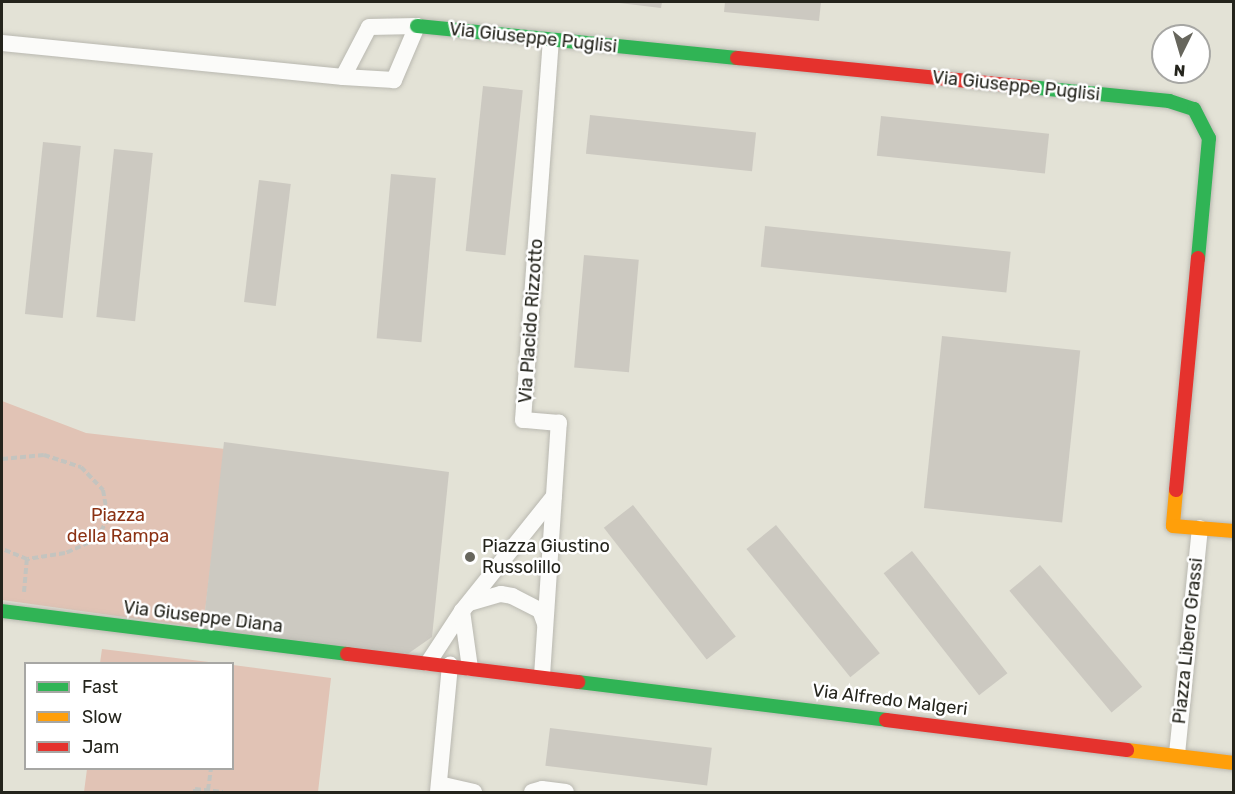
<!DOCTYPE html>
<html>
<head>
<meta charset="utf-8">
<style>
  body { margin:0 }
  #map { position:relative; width:1235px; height:794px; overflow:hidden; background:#e3e2d6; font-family:Rubik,sans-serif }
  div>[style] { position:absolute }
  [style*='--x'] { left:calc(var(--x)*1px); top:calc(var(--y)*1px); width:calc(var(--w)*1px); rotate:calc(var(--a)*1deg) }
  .green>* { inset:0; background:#e1c3b5 }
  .building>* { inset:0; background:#ccc9c1; transform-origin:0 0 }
  .path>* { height:4px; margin-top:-2px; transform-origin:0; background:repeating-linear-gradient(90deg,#c4c4bf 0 6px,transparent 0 9px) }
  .roads { filter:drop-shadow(0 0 2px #b9b8b0) drop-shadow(0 0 2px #b9b8b0) }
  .street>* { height:16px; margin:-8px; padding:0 8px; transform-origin:8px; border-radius:8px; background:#fbfbf9 }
  .fast>* { height:14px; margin:-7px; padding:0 7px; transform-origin:7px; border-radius:7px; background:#30b455 }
  .slow>* { height:14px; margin:-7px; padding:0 7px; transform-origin:7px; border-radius:7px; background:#ff9f0a }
  .jam>* { height:14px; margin:-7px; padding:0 7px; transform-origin:7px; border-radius:7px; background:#e5322d }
  .dots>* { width:16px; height:16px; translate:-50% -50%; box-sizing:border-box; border:3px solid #fff; border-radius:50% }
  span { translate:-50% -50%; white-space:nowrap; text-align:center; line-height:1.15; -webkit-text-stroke:5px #fff; paint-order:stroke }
  .street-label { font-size:18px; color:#24241c }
  .park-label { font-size:18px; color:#8b3214 }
  .poi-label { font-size:18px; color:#24241c }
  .left { translate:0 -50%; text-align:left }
  .frame { position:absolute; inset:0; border:3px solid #24241c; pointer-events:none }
  .legend { position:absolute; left:24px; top:662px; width:210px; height:108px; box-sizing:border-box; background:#fff; border:2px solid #a7a7a4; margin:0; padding:8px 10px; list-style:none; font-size:18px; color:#24241c }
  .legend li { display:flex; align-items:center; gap:12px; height:30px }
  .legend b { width:30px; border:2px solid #a7a7a4 }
  .north { position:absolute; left:1151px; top:24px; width:60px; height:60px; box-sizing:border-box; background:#fff; border:2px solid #a7a7a4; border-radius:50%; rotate:185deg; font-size:16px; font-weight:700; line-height:24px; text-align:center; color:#24241c }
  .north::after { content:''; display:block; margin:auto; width:21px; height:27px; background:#67665d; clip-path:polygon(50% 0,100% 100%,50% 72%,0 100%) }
</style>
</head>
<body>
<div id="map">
  <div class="green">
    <i style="clip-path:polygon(2px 401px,86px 433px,225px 449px,203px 628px,2px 600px)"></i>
    <i style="clip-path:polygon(102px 649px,217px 663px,218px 663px,100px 663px)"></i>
    <i style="clip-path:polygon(233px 665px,331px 678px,318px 792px,84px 792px,87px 769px,232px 768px)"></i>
  </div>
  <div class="building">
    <i style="clip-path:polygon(611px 2px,662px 2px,661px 8px)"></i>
    <i style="clip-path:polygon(725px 2px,821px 2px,819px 21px,724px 12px)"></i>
    <i style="left:483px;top:86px;width:40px;height:166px;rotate:6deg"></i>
    <i style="left:590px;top:115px;width:167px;height:39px;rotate:6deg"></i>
    <i style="left:881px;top:116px;width:169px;height:40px;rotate:6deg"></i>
    <i style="left:43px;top:142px;width:38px;height:173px;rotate:6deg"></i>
    <i style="left:114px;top:149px;width:39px;height:169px;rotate:6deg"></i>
    <i style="left:391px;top:174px;width:45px;height:165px;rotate:5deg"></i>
    <i style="left:259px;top:180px;width:32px;height:123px;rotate:7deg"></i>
    <i style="left:765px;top:226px;width:247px;height:41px;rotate:6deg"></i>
    <i style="left:584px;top:255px;width:55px;height:113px;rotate:5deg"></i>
    <i style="left:942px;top:336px;width:139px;height:173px;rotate:6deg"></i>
    <i style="clip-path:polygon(224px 442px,449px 472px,432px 637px,399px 660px,203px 628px)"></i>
    <i style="left:633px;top:505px;width:167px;height:37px;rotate:52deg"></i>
    <i style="left:776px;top:525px;width:165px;height:38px;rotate:51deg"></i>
    <i style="left:912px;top:551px;width:155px;height:36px;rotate:52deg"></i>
    <i style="left:1040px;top:565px;width:159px;height:40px;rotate:50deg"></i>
    <i style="left:550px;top:728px;width:163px;height:38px;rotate:7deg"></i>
  </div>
  <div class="path">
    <i style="--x:2;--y:459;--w:42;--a:-5.4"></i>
    <i style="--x:44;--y:455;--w:39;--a:18"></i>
    <i style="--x:81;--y:467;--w:32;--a:46"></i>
    <i style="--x:103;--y:490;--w:28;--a:80"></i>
    <i style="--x:108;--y:518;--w:24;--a:118"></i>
    <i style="--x:97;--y:539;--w:35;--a:156"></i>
    <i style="--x:65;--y:553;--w:38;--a:171"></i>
    <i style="--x:27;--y:559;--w:27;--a:-158"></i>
    <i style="--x:24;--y:592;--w:33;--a:-85"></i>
    <i style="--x:208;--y:790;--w:22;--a:-82"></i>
    <i style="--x:195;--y:792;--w:3;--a:-90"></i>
    <i style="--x:195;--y:789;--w:28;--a:6"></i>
  </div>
  <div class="roads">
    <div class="street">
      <i style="--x:417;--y:26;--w:59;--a:113.1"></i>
      <i style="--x:394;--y:80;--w:51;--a:-176.6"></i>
      <i style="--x:343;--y:77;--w:56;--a:-62.5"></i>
      <i style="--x:369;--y:27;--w:48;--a:-1.2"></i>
      <i style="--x:2;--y:43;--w:343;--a:5.7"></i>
      <i style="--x:469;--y:603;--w:33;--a:-16"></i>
      <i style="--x:501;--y:594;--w:11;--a:10"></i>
      <i style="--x:512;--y:596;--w:31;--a:27"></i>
      <i style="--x:540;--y:610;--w:15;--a:70"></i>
      <i style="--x:428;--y:663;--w:62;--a:-56.8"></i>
      <i style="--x:470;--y:668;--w:58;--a:-98"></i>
      <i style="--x:462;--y:611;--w:147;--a:-51.3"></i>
      <i style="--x:542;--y:676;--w:254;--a:-86.2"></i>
      <i style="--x:559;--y:423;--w:36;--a:-175"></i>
      <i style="--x:523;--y:420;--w:381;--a:-85.8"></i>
      <i style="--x:1177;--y:754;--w:227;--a:-84.2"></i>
      <i style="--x:439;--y:784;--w:36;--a:13"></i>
      <i style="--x:438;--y:792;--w:128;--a:-84.6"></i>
      <i style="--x:532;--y:792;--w:10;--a:-17"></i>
      <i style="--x:542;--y:789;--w:24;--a:7"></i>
    </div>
    <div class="fast">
      <i style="--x:417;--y:26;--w:322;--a:5.7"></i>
      <i style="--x:1029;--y:87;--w:141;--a:5.7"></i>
      <i style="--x:1169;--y:101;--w:26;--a:18"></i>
      <i style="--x:1194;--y:109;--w:33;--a:63"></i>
      <i style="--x:1209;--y:138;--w:121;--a:95.2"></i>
      <i style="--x:2;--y:611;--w:348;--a:7.1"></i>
      <i style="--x:578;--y:682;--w:310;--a:7"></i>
    </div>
    <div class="slow">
      <i style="--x:1176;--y:490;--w:36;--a:95"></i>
      <i style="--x:1173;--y:526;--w:61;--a:4.7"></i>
      <i style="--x:1127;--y:750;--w:108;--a:6.9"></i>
    </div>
    <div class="jam">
      <i style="--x:737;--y:58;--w:293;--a:5.7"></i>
      <i style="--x:1176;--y:490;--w:233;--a:-84.6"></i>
      <i style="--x:347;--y:654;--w:233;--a:6.9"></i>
      <i style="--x:886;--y:720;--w:243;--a:7.1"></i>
    </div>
  </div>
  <div class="dots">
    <i style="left:470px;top:557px;background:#67665d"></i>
  </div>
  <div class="street-label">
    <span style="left:533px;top:38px;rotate:6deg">Via Giuseppe Puglisi</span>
    <span style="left:1016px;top:86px;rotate:6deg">Via Giuseppe Puglisi</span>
    <span style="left:531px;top:321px;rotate:-86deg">Via Placido Rizzotto</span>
    <span style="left:203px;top:617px;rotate:7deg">Via Giuseppe Diana</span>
    <span style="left:1188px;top:641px;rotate:-84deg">Piazza Libero Grassi</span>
    <span style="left:890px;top:700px;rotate:7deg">Via Alfredo Malgeri</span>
  </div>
  <div class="park-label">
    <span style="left:118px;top:526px">Piazza<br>della Rampa</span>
  </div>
  <div class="poi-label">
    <span class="left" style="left:482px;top:557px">Piazza Giustino<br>Russolillo</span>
  </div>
  <div class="frame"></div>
  <ul class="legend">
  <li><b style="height:8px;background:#30b455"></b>Fast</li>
  <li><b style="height:8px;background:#ff9f0a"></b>Slow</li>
  <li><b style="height:8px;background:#e5322d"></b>Jam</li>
  </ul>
  <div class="north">N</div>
</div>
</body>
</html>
